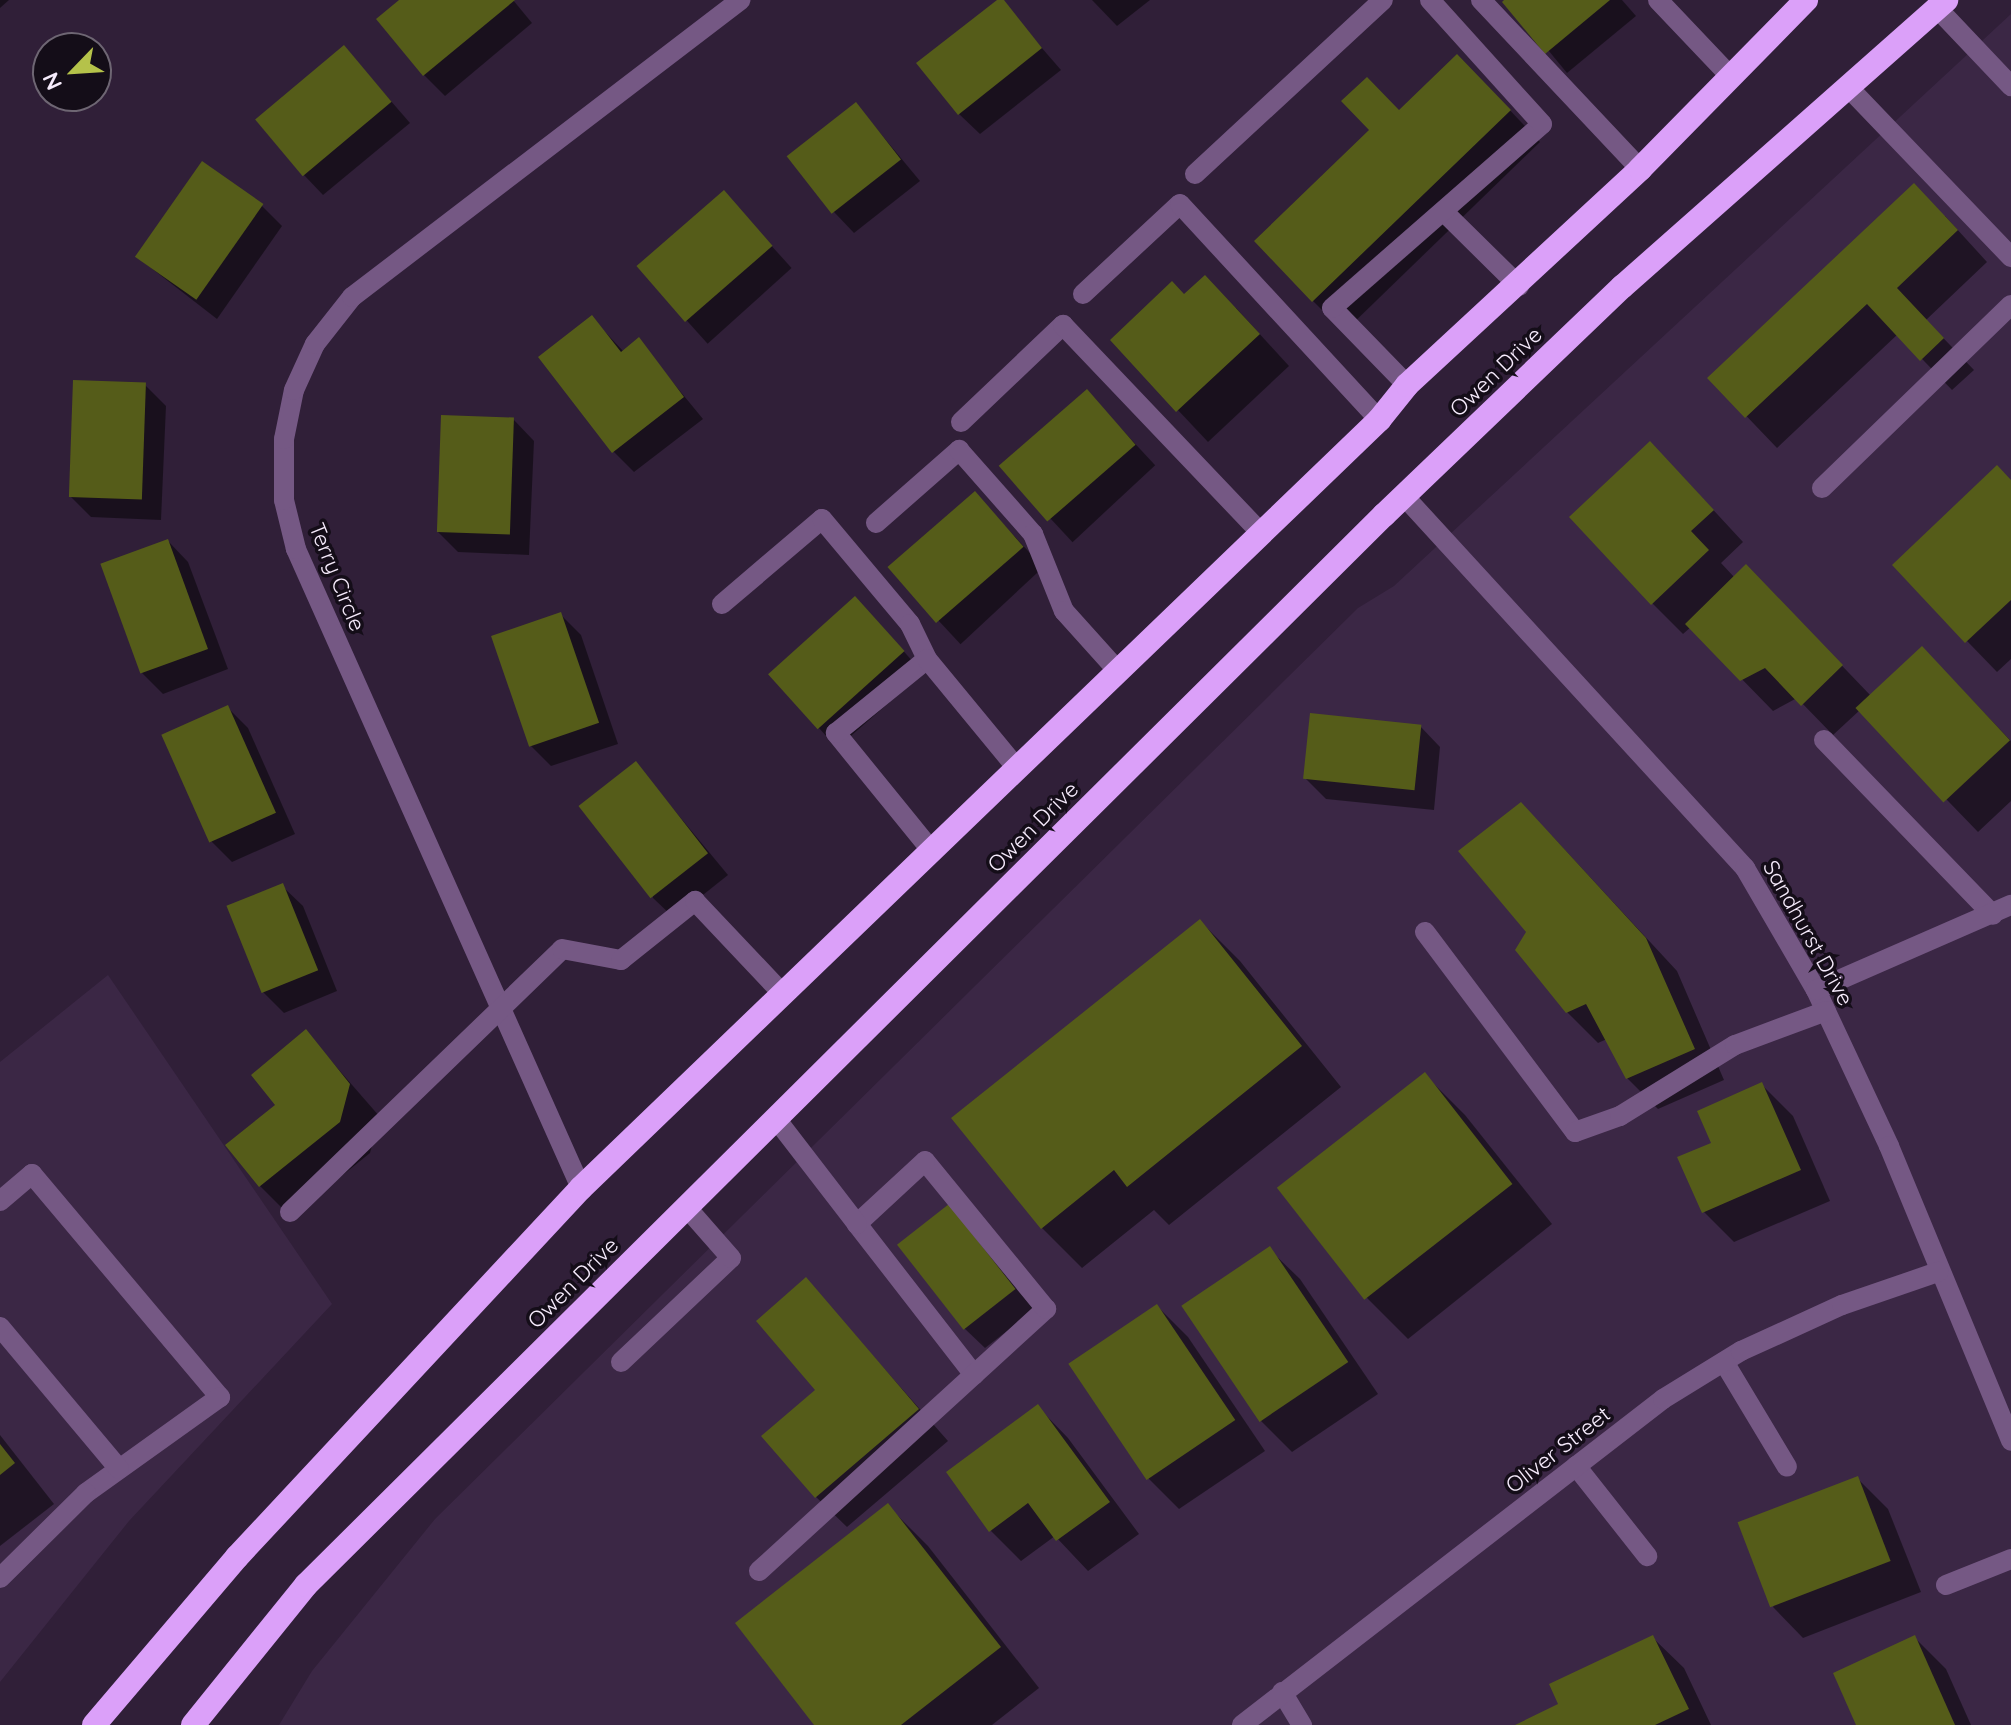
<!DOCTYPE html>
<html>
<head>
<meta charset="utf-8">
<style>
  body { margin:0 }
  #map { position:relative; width:2011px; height:1725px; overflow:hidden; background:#301f38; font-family:Quicksand,sans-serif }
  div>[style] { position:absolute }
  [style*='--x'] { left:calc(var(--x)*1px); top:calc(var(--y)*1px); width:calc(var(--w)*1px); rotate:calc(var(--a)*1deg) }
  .built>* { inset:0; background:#3b2745 }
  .shadow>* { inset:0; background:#0007; transform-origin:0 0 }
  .building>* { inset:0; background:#555c19; transform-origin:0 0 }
  .minor>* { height:20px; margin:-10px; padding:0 10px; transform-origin:10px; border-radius:10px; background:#755884 }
  .highway>* { height:24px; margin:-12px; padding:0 12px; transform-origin:12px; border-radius:12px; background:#dba0f9 }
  span { translate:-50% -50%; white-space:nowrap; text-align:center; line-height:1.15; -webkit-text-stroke:7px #140d18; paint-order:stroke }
  .street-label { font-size:22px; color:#f6ebfc }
  .north { position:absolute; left:32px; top:32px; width:80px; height:80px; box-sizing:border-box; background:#140d18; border:2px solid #6e6673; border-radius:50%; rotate:245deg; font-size:22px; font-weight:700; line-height:32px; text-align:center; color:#f6ebfc }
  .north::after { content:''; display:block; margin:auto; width:28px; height:36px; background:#b5c24a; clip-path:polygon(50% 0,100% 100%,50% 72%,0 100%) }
</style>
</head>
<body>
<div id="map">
  <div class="built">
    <i style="clip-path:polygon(2011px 14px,2011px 1725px,279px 1725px,312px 1671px,435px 1519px,1358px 608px,1394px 586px)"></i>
    <i style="clip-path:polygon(108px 975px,332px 1304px,129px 1521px,0 1682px,0 1062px)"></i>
  </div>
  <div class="shadow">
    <i style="clip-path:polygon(0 0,9px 0,0 8px)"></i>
    <i style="clip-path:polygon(402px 0,513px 0,532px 23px,445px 96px,424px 75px)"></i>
    <i style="clip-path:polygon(1000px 0,1061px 70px,980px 134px,959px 114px)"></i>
    <i style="clip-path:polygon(1092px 0,1150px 0,1117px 26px)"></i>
    <i style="clip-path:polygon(1507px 0,1622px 0,1636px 16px,1567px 73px)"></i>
    <i style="clip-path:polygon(344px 47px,410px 123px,323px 195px,303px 174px)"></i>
    <i style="clip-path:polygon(1488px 87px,1540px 142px,1344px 332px,1313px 301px,1371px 130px,1400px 112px)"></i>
    <i style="clip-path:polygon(856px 104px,920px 181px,854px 233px,834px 212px)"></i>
    <i style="left:724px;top:193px;width:101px;height:113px;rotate:48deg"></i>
    <i style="clip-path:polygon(261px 205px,282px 226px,217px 319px,137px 257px)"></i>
    <i style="clip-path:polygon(1945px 216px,1987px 262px,1926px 320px,1974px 370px,1952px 390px,1898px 334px,1777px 448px,1710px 378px)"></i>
    <i style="clip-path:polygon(1185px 296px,1236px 308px,1289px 366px,1208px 442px,1112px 340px)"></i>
    <i style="clip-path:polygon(592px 318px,624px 352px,638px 340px,703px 419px,634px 472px,613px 451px)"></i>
    <i style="clip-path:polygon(145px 385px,166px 406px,161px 520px,91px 517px,70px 496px)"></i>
    <i style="left:1087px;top:392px;width:100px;height:113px;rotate:47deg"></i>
    <i style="clip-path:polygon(514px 420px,534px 441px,529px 555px,458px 552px,437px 531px)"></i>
    <i style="clip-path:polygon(1681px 475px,1743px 542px,1721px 563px,1735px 578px,1777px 598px,1872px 697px,1953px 680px,2011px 741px,2011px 801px,1978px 832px,1860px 710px,1833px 735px,1797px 698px,1773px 711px,1691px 627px,1683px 634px,1652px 603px)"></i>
    <i style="clip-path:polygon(2011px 482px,2011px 659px,1997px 672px,1967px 641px)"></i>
    <i style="left:975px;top:494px;width:100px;height:113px;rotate:47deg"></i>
    <i style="clip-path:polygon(168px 541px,188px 562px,228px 669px,163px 694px,142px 673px)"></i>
    <i style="clip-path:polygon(560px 614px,581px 635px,618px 744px,551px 766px,530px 745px)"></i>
    <i style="clip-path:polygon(875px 619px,923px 673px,837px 748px,770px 674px)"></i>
    <i style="clip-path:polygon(228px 708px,248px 728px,295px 834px,232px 862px,211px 841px)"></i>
    <i style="clip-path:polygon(1420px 726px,1440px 747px,1434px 810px,1326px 799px,1305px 778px)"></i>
    <i style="clip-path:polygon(636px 764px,728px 875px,674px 918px,653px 898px)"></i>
    <i style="clip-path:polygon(1552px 836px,1677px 971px,1724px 1080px,1658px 1109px,1627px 1078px,1607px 1039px,1598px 1043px,1567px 1012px,1529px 932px)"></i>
    <i style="clip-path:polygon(282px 886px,303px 906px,337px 991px,284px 1013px,263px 992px)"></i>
    <i style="clip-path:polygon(1200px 921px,1240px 961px,1341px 1087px,1169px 1225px,1154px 1210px,1082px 1268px,1042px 1228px)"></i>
    <i style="clip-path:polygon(306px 1032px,380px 1117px,370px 1153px,291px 1217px,260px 1186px,277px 1105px)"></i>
    <i style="clip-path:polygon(1425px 1075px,1465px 1115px,1552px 1224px,1408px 1339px,1368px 1299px,1281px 1190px)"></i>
    <i style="clip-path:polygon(1762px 1085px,1793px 1116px,1830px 1201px,1734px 1242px,1704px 1212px,1713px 1144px)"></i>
    <i style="clip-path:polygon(970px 1227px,1034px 1310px,985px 1348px,964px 1328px)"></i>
    <i style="clip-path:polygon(1269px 1249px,1300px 1279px,1378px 1394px,1292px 1452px,1261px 1421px,1184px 1306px)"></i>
    <i style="clip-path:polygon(806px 1280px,948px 1441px,847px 1527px,816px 1497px,818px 1390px)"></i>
    <i style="clip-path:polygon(1157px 1306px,1188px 1337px,1265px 1451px,1179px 1509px,1148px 1478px)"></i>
    <i style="clip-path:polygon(1038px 1407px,1068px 1438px,1139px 1534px,1088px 1571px,1055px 1536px,1021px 1561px,991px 1531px)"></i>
    <i style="clip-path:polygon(0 1435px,54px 1504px,0 1546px)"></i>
    <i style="clip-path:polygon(1858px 1479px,1888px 1509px,1921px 1592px,1803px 1638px,1773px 1607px)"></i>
    <i style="clip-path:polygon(888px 1506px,928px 1546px,1039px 1688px,992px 1725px,817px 1725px)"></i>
    <i style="clip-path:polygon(1653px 1638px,1684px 1668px,1711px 1725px,1520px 1725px,1561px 1705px)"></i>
    <i style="clip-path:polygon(1915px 1638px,1946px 1669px,1971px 1725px,1858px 1725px)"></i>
  </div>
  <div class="building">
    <i style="clip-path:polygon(399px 0,515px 0,423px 76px,376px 19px)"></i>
    <i style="clip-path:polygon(997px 0,1004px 0,1042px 48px,958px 115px,916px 63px)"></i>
    <i style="clip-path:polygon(1610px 0,1545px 54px,1502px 2px,1504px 0)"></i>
    <i style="left:344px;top:45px;width:74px;height:116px;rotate:50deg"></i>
    <i style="clip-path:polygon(1457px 54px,1511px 110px,1312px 302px,1254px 241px,1369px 130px,1341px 101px,1367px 77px,1399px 110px)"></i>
    <i style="left:856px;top:102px;width:73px;height:88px;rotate:52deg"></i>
    <i style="left:202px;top:161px;width:75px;height:117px;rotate:35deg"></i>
    <i style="clip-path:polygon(1914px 183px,1958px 230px,1897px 288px,1944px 338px,1920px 361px,1867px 304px,1745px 418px,1707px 378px)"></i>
    <i style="left:724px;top:190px;width:74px;height:116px;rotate:49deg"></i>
    <i style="clip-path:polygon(1205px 275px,1260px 334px,1176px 412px,1110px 340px,1172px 281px,1184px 294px)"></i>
    <i style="clip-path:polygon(592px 315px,621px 352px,639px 337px,684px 397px,612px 453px,538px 357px)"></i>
    <i style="left:73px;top:380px;width:73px;height:117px;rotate:2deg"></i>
    <i style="left:1087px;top:389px;width:74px;height:117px;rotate:49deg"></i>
    <i style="left:441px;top:415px;width:73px;height:117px;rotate:2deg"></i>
    <i style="clip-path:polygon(1650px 441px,1714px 510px,1691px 531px,1709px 550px,1651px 605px,1569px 517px)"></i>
    <i style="clip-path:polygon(1997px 465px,2011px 480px,2011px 600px,1965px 643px,1892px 565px)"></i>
    <i style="left:975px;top:491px;width:74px;height:116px;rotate:49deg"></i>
    <i style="left:168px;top:539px;width:117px;height:72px;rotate:70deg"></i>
    <i style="clip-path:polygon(1746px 564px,1843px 665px,1801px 706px,1765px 668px,1740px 681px,1685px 624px)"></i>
    <i style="left:855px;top:596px;width:74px;height:117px;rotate:48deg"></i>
    <i style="left:561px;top:612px;width:117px;height:74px;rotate:71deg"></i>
    <i style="left:1922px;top:646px;width:129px;height:91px;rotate:47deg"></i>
    <i style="left:228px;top:705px;width:118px;height:73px;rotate:66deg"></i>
    <i style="left:1310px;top:713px;width:112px;height:66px;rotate:6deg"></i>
    <i style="left:636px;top:761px;width:117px;height:73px;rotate:52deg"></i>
    <i style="clip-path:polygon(1521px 802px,1646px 938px,1695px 1049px,1626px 1079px,1586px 1004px,1566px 1013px,1515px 950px,1526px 932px,1458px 851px)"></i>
    <i style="left:283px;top:883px;width:94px;height:61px;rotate:68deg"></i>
    <i style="clip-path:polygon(1200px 919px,1302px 1046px,1127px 1187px,1114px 1170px,1041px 1229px,951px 1118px)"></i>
    <i style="clip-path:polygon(306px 1029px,350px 1084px,340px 1122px,259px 1187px,225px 1145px,275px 1105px,251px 1075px)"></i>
    <i style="left:1425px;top:1072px;width:142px;height:188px;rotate:52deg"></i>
    <i style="clip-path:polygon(1762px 1082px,1801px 1170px,1702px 1213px,1677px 1157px,1711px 1143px,1697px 1111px)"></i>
    <i style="left:949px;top:1204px;width:108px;height:66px;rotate:52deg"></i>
    <i style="left:1270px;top:1246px;width:140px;height:107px;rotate:56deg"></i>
    <i style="clip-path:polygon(806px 1277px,919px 1409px,815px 1498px,761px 1436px,815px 1390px,756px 1321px)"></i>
    <i style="left:1157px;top:1304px;width:140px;height:107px;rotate:56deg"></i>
    <i style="clip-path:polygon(1038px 1404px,1110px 1502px,1056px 1541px,1028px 1503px,989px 1532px,946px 1472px)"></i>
    <i style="clip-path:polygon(0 1444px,15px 1463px,0 1475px)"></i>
    <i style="left:1858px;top:1476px;width:91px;height:129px;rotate:69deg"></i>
    <i style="clip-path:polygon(888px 1503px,1001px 1647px,901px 1725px,814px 1725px,735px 1623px)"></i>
    <i style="clip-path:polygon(1653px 1635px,1689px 1709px,1655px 1725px,1515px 1725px,1558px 1704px,1549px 1684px)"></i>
    <i style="clip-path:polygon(1915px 1635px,1955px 1725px,1856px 1725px,1833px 1673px)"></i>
  </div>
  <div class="minor">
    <i style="--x:1481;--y:0;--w:232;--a:46.7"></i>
    <i style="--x:1658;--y:0;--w:106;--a:46.5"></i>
    <i style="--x:1937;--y:8;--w:108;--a:46.5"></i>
    <i style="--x:1848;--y:87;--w:236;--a:46.2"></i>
    <i style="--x:1195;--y:174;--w:256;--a:-42.8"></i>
    <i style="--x:1445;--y:213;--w:104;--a:44.6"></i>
    <i style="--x:1083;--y:294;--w:132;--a:-42.9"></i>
    <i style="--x:1180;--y:204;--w:294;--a:47.3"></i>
    <i style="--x:1407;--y:385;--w:107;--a:-134.2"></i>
    <i style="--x:1332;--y:308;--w:279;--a:-41.2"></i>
    <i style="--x:1542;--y:124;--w:167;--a:-132.1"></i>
    <i style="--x:961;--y:422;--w:141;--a:-43.6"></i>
    <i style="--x:1063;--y:325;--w:287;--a:46.4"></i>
    <i style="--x:1822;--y:488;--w:263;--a:-44.1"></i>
    <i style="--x:1404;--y:496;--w:505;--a:47.49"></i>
    <i style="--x:1745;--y:868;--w:141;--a:59.8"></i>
    <i style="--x:1816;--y:990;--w:172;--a:64.9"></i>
    <i style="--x:1889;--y:1146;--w:319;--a:67.5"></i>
    <i style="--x:876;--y:523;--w:111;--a:-41.3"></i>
    <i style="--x:959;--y:450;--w:112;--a:48.6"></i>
    <i style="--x:1033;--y:534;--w:83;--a:68.1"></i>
    <i style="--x:1064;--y:611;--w:81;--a:48"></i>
    <i style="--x:722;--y:604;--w:131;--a:-40.4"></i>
    <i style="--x:822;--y:519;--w:137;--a:50"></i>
    <i style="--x:910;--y:624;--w:39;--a:64"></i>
    <i style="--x:1824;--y:740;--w:243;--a:46"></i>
    <i style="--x:931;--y:850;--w:151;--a:-129.1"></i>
    <i style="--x:836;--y:733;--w:117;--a:-39.1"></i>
    <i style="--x:927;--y:659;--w:141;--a:50.5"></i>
    <i style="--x:1425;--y:932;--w:250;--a:53.1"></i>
    <i style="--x:1575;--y:1132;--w:48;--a:-19.6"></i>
    <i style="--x:1620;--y:1116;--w:135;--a:-31.7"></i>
    <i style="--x:1735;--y:1045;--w:97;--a:-20.5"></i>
    <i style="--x:1816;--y:990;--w:213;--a:-23.6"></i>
    <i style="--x:581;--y:1188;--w:700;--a:-114.04"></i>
    <i style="--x:296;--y:549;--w:50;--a:-103.8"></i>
    <i style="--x:284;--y:500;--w:61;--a:-90"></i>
    <i style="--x:284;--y:439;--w:50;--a:-78.5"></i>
    <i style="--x:294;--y:390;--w:51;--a:-65.5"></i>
    <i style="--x:315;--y:344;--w:60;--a:-51.8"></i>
    <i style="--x:352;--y:297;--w:489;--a:-37.4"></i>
    <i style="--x:0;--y:1201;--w:42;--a:-40.2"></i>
    <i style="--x:32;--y:1174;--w:292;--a:49.9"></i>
    <i style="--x:220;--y:1397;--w:165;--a:144.4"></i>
    <i style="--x:86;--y:1493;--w:121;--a:135.3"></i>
    <i style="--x:290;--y:1212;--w:378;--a:-44"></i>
    <i style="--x:562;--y:949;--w:60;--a:10.6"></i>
    <i style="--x:621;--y:960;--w:95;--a:-38.6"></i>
    <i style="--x:695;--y:901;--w:128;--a:46.6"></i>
    <i style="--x:857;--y:1224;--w:191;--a:52.2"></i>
    <i style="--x:0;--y:1327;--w:185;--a:50"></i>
    <i style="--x:621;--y:1362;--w:151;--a:-43.4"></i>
    <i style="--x:731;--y:1258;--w:67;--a:-131.3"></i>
    <i style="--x:1724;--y:1362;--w:122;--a:59"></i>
    <i style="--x:1576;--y:1466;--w:115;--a:51.7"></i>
    <i style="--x:759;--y:1571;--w:389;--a:-42.4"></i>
    <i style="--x:1046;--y:1309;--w:191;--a:-129.3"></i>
    <i style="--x:925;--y:1161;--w:93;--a:137.2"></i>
    <i style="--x:857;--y:1224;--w:133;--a:-127.6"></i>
    <i style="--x:1946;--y:1585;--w:70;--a:-21.8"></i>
    <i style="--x:1282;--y:1692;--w:39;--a:59"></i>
    <i style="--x:1242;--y:1725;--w:532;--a:-37.75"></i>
    <i style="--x:1663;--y:1399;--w:92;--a:-31.6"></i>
    <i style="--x:1741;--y:1351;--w:111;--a:-24.5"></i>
    <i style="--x:1842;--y:1305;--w:102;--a:-19"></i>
  </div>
  <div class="highway">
    <i style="--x:94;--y:1725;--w:221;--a:-49.6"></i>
    <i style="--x:237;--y:1557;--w:504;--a:-47.01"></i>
    <i style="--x:581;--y:1188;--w:1108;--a:-43.9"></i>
    <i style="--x:1379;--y:420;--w:45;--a:-51.3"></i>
    <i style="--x:1407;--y:385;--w:318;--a:-42.8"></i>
    <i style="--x:1640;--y:169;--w:237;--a:-45.5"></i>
    <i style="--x:193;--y:1725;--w:180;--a:-51.1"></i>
    <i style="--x:306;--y:1585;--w:1519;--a:-44.79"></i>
    <i style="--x:1384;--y:515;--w:330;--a:-43.8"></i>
    <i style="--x:1622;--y:287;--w:433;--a:-41.5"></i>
  </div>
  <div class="street-label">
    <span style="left:1496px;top:372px;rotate:-44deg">Owen Drive</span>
    <span style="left:337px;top:577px;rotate:68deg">Terry Circle</span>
    <span style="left:1033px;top:827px;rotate:-45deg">Owen Drive</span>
    <span style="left:1808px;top:933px;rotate:61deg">Sandhurst Drive</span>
    <span style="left:573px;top:1283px;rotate:-45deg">Owen Drive</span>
    <span style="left:1558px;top:1450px;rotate:-38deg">Oliver Street</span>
  </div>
  <div class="north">N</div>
</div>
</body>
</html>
